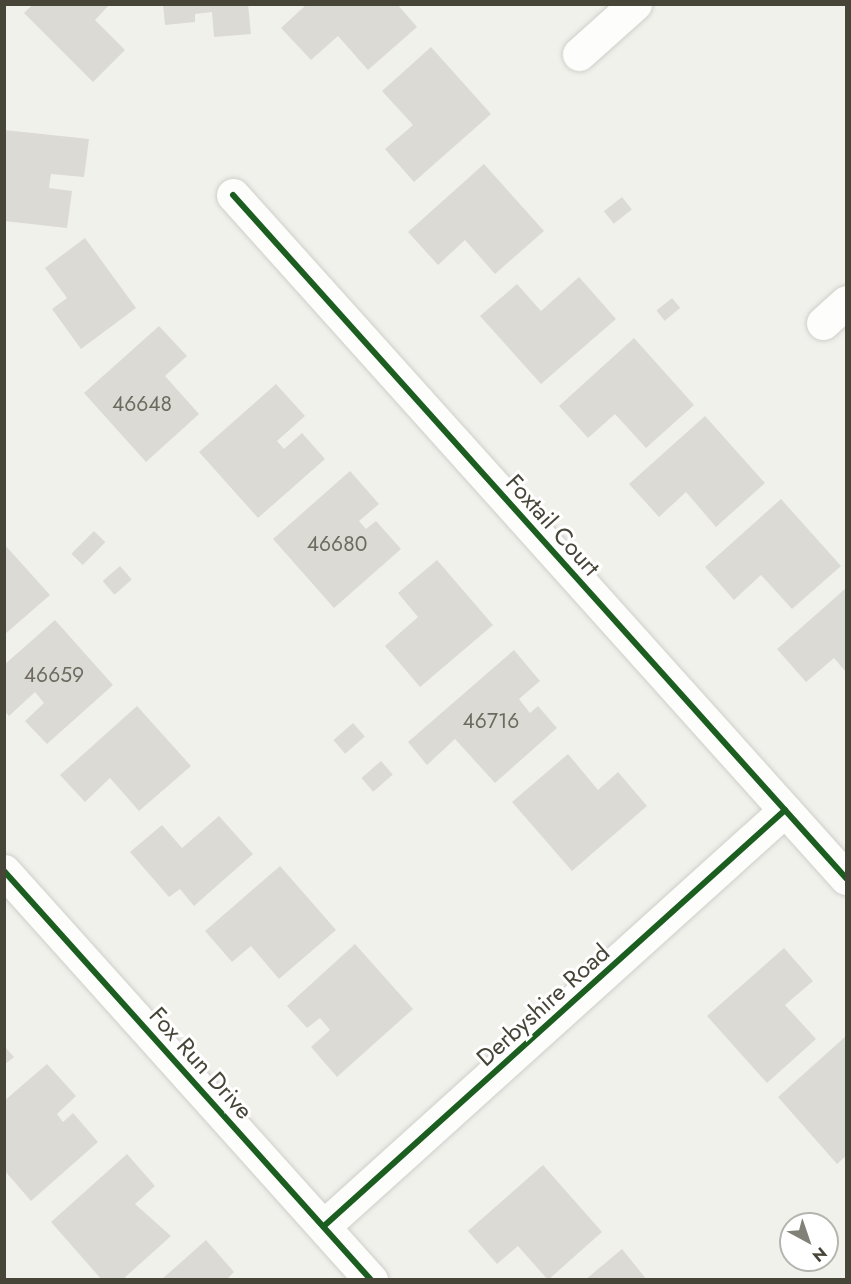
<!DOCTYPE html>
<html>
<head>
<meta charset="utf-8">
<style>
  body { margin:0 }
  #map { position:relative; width:851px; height:1284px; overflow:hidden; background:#f1f1ec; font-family:Jost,sans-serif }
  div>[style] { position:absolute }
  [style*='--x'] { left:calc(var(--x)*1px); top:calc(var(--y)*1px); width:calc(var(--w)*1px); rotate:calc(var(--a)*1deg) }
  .building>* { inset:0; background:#dbdad4; transform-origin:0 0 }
  .roads { filter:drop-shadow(0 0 2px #cfcfca) drop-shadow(0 0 2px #cfcfca) }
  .street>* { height:33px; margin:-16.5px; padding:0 16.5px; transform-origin:16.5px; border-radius:16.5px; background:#fdfdfc }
  .cycleway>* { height:6px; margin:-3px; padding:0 3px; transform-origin:3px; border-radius:3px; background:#1b5e20 }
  span { translate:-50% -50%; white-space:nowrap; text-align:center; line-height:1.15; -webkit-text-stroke:6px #fff; paint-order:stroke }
  .number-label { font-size:21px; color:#6d6b60 }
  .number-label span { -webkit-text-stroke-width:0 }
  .street-label { font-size:24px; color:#474538 }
  .frame { position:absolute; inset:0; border:6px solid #474538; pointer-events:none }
  .north { position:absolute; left:779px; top:1212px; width:60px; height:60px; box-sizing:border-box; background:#fff; border:2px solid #b5b5af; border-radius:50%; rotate:140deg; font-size:16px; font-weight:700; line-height:24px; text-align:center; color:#474538 }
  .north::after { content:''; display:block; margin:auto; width:21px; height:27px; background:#828177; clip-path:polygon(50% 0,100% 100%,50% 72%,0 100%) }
</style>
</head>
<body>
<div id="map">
  <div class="building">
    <i style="clip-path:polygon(33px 4px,110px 4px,95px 20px,125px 50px,93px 82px,24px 13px)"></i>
    <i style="clip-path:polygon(163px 4px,248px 4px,251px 34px,214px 37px,212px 12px,195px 14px,195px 22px,165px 25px)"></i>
    <i style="clip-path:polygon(307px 4px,397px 4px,417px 27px,368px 70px,338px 36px,311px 60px,281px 28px)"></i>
    <i style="clip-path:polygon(431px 47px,491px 114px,414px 182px,385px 149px,413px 125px,382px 91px)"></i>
    <i style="clip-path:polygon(4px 130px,89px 139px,84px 177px,51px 174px,49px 188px,72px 191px,67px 228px,4px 221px)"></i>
    <i style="clip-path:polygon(484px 164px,544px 231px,495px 274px,465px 240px,438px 265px,408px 232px)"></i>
    <i style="left:622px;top:197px;width:16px;height:23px;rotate:52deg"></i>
    <i style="clip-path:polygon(85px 238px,136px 308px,81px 349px,52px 309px,67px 298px,45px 268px)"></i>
    <i style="clip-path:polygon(579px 277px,616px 319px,541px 384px,480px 316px,517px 284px,541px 311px)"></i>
    <i style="left:672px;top:298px;width:13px;height:20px;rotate:51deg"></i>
    <i style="clip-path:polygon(159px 326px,187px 356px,165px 376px,199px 414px,146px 462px,84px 393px)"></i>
    <i style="clip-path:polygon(634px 338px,694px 405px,646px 448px,615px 414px,588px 438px,559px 406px)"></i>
    <i style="clip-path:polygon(276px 384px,305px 416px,277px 441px,284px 449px,302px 433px,325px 459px,258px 518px,199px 452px)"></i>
    <i style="clip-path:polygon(705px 416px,765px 483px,716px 527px,686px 492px,659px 517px,629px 484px)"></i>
    <i style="clip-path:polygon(350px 471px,379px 504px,359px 521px,366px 529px,376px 521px,401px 549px,334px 608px,273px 539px)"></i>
    <i style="clip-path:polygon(781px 499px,841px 566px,792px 609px,761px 575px,734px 600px,705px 567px)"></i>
    <i style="left:94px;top:531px;width:16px;height:32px;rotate:45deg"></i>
    <i style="clip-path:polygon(4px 544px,50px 595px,4px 635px)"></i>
    <i style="clip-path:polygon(437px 560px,493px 625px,420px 687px,385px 646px,418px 617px,398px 593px)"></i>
    <i style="left:120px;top:566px;width:18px;height:23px;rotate:49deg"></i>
    <i style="clip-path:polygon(846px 588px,846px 672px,834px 658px,806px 682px,777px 649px)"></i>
    <i style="clip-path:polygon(55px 620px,113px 685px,47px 744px,25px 721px,44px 703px,35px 692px,9px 716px,4px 711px,4px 665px)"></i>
    <i style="clip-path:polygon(514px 650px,540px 681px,519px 699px,530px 713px,538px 706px,557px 728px,495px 783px,455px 739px,427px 765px,408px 742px)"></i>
    <i style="clip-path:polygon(137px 706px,191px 766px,139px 811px,110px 778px,85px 802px,60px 775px)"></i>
    <i style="left:353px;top:723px;width:18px;height:26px;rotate:49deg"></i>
    <i style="clip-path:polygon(568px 754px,598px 790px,618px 772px,647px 806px,572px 871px,512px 802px)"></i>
    <i style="left:381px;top:761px;width:18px;height:26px;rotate:49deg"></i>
    <i style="clip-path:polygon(219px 816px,253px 854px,194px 906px,180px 889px,169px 897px,130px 852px,162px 825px,182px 848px)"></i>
    <i style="clip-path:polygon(280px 866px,336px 930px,279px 979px,251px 946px,232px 962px,205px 931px)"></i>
    <i style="clip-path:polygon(355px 944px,413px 1009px,337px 1077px,311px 1047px,330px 1030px,320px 1018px,307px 1028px,287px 1006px)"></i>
    <i style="clip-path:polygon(784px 948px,813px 981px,785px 1005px,816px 1039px,767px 1083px,707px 1016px)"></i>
    <i style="clip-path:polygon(846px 1036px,846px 1156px,837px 1164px,778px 1097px)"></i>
    <i style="clip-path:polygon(4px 1046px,14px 1057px,4px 1065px)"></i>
    <i style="clip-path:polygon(47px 1064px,76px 1096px,57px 1114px,63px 1122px,73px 1113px,98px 1142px,31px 1201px,4px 1170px,4px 1101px)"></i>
    <i style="clip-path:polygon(127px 1154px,155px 1186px,135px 1204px,171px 1236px,122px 1280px,102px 1280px,51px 1222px)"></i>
    <i style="clip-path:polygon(543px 1165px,602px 1232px,548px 1280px,518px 1246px,497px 1264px,468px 1231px)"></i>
    <i style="clip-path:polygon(206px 1240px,234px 1272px,226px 1280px,161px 1280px)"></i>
    <i style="clip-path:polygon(622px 1249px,647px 1280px,585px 1280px)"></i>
  </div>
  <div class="roads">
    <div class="street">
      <i style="--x:579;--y:54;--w:75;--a:-41.8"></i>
      <i style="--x:233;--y:195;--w:918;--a:48.09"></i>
      <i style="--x:823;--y:323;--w:31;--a:-42"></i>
      <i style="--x:4;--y:871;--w:550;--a:48.1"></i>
      <i style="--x:324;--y:1226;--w:621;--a:-42.06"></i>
    </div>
  </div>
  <div class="cycleway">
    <i style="--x:233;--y:195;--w:918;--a:48.09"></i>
    <i style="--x:4;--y:871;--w:550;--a:48.1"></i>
    <i style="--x:324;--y:1226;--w:621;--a:-42.06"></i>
  </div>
  <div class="number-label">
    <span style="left:142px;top:404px">46648</span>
    <span style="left:337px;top:544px">46680</span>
    <span style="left:54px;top:675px">46659</span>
    <span style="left:491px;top:721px">46716</span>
  </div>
  <div class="street-label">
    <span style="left:553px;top:525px;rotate:48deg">Foxtail Court</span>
    <span style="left:543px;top:1005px;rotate:-42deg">Derbyshire Road</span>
    <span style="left:201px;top:1063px;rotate:48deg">Fox Run Drive</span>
  </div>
  <div class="frame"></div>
  <div class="north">N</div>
</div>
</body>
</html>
